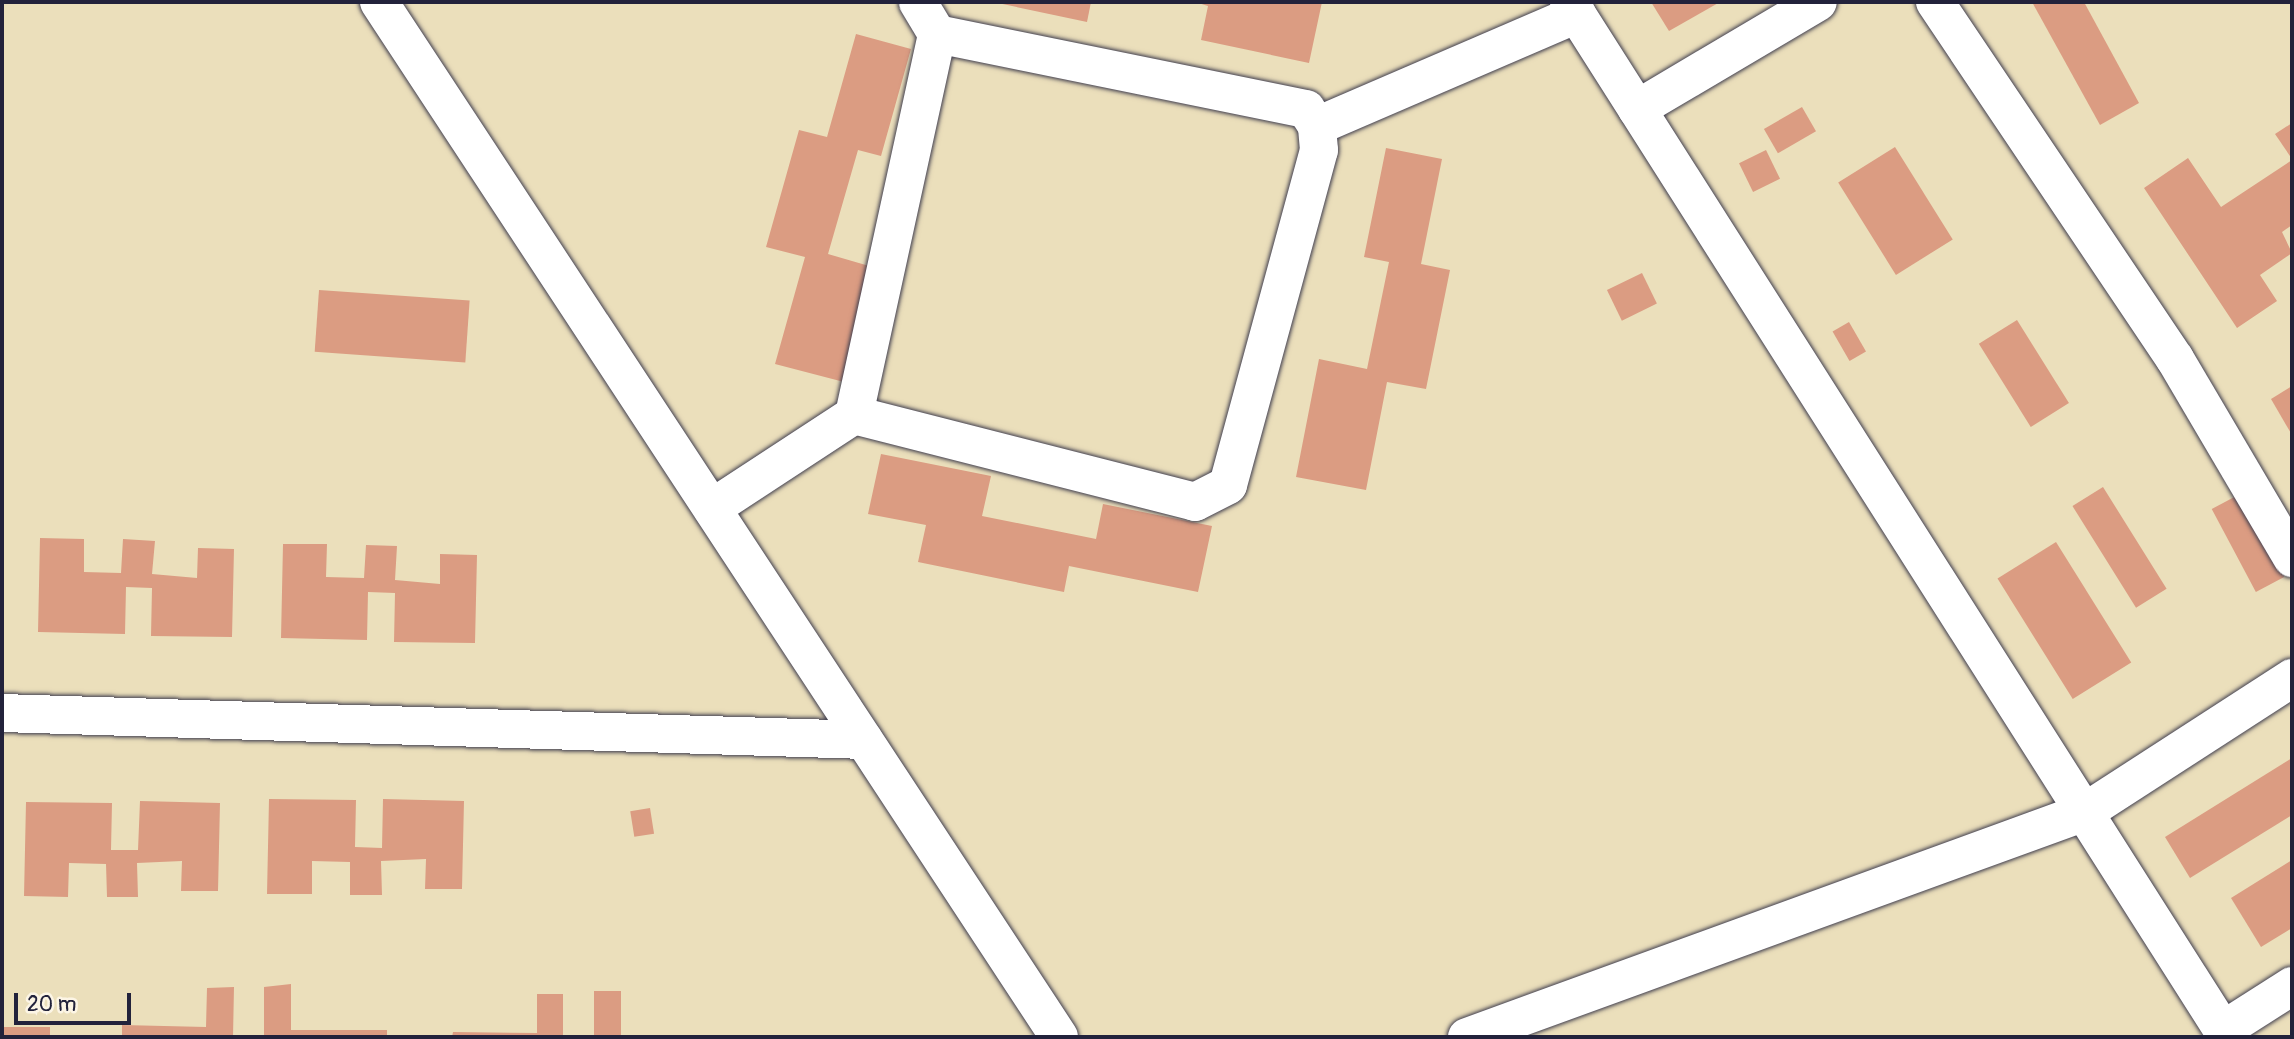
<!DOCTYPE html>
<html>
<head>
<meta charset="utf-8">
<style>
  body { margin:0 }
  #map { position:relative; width:2294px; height:1039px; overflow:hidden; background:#ebdfbb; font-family:Pangolin,sans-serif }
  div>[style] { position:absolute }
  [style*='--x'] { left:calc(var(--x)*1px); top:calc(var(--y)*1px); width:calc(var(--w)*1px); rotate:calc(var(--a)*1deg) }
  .building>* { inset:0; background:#db9c82; transform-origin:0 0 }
  .roads { filter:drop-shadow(0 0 2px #403e4e) drop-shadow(0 0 2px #403e4e) }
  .street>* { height:38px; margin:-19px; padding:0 19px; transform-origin:19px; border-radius:19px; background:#fff }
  span { translate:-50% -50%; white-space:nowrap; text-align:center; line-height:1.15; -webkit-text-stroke:6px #fcf5e5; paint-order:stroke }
  .frame { position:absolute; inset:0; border:4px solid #22223b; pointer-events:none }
  .scale { position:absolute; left:14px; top:993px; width:117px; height:32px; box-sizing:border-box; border:4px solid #22223b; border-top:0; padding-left:9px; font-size:21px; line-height:24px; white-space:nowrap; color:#22223b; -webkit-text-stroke:5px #fcf5e5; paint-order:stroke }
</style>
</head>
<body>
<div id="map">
  <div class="building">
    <i style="clip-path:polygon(993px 2px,1091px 2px,1087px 22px)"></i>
    <i style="clip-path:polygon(1195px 2px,1322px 2px,1309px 63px,1201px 40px,1208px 6px)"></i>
    <i style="clip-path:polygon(1651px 2px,1720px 2px,1669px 31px)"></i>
    <i style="clip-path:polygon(2032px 2px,2084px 2px,2139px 103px,2100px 125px)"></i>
    <i style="clip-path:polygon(856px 34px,911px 49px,881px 156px,858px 150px,828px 254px,876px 268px,844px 382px,775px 364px,805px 257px,766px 247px,799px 130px,827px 137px)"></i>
    <i style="left:1802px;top:107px;width:28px;height:44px;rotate:60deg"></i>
    <i style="clip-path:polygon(2292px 123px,2292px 159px,2275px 134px)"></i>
    <i style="left:1895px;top:147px;width:109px;height:67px;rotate:58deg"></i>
    <i style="clip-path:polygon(1386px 148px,1442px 159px,1421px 264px,1450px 270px,1426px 389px,1387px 382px,1366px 490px,1296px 477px,1319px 359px,1367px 369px,1389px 262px,1364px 257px)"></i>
    <i style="left:1766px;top:150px;width:32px;height:30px;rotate:64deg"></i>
    <i style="clip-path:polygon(2188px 158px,2221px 207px,2292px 160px,2292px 225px,2282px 232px,2292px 253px,2260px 275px,2277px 301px,2237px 328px,2144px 188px)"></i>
    <i style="left:1642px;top:273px;width:34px;height:39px;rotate:64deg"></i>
    <i style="left:319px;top:290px;width:151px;height:62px;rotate:4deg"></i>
    <i style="left:2017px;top:320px;width:98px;height:45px;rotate:58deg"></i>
    <i style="left:1849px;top:322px;width:34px;height:19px;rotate:60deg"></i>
    <i style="clip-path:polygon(2292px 386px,2292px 435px,2271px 399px)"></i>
    <i style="clip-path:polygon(881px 454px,991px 476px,982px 516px,1096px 539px,1103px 504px,1212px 526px,1198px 592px,1069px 566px,1064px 592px,918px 562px,926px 525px,868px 514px)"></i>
    <i style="left:2103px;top:487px;width:120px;height:36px;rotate:58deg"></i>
    <i style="left:2240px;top:494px;width:94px;height:32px;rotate:62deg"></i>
    <i style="clip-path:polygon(40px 538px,84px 539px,84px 572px,121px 573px,123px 539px,155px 541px,152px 574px,197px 578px,198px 548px,234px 549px,232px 637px,151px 636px,152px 588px,126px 587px,125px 634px,38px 632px)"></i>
    <i style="left:2056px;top:542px;width:142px;height:69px;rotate:58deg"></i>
    <i style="clip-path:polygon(283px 544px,327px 544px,326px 577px,364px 578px,366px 545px,397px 546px,395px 580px,440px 584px,440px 554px,477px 555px,475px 643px,394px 642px,395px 593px,368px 592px,367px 640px,281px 638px)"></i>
    <i style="clip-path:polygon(2292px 758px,2292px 815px,2190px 878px,2165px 837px)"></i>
    <i style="clip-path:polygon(269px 799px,356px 800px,355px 847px,382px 848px,383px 799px,464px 801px,462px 889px,425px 889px,426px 859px,381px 861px,382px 895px,350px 895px,350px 862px,312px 861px,312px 894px,267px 894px)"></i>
    <i style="clip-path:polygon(140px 801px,220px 803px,218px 891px,181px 891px,182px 861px,137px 863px,138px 897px,107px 897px,106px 864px,69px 863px,68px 897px,24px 896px,26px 802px,112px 803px,111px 850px,138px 850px)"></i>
    <i style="left:650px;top:808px;width:26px;height:20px;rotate:81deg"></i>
    <i style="clip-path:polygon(2292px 860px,2292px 928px,2261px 947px,2231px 898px)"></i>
    <i style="clip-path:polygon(291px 984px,291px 1030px,387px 1030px,387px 1037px,264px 1037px,264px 987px)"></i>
    <i style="clip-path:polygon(234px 987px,233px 1037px,122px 1037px,122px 1025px,206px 1027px,207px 988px)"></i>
    <i style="left:621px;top:991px;width:46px;height:27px;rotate:90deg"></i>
    <i style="clip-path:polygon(537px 994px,563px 994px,563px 1037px,452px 1037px,453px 1032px,537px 1033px)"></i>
    <i style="left:2px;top:1027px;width:48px;height:10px"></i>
  </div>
  <div class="roads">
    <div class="street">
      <i style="--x:379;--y:2;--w:1238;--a:56.69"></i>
      <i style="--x:1569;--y:2;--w:1226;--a:57.55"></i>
      <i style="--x:1935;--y:2;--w:430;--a:56.1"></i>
      <i style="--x:2175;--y:359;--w:231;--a:59.5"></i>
      <i style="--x:1637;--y:109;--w:210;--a:-30.6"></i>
      <i style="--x:1317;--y:126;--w:283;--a:-23.3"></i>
      <i style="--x:854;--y:415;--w:390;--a:-77.7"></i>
      <i style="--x:712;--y:508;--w:170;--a:-33.2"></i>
      <i style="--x:854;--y:415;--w:352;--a:14.3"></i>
      <i style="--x:1195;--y:502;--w:37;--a:-27"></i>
      <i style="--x:1228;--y:485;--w:347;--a:-74.8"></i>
      <i style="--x:1319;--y:150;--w:24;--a:-95"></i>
      <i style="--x:1317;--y:126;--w:20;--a:-123"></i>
      <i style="--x:1306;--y:109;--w:377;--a:-168.5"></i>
      <i style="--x:937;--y:34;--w:37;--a:-121"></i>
      <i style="--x:2;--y:713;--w:862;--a:1.79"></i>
      <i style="--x:2223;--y:1030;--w:82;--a:-32.5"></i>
      <i style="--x:1467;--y:1037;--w:658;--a:-20.01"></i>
      <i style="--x:2085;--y:812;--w:247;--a:-32.9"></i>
    </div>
  </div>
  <div class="frame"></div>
  <div class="scale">20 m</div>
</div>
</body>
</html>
